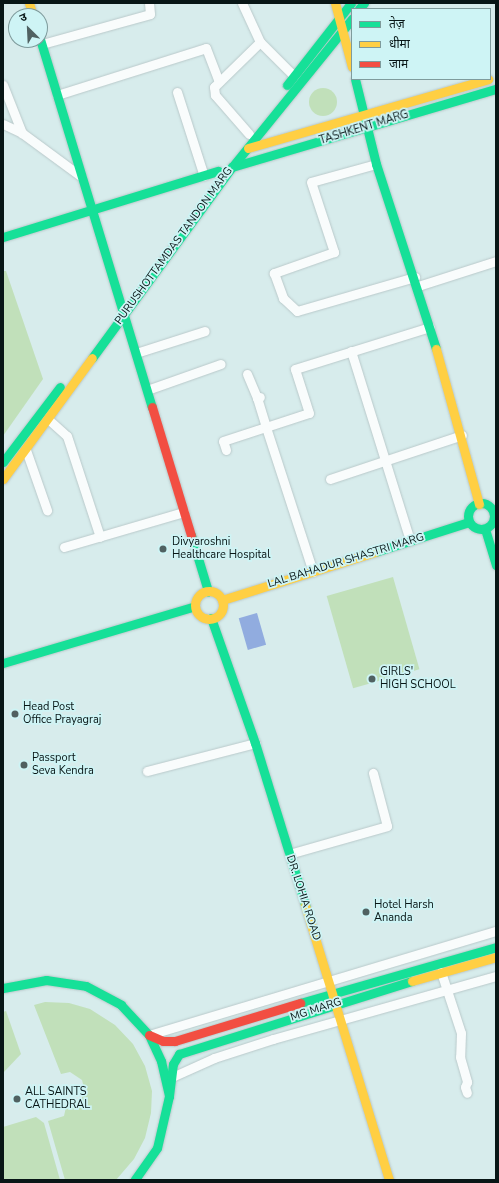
<!DOCTYPE html>
<html>
<head>
<meta charset="utf-8">
<style>
  body { margin:0 }
  #map { position:relative; width:499px; height:1183px; overflow:hidden; background:#d7ecec; font-family:"Nunito Sans","Noto Sans Devanagari",sans-serif }
  div>[style] { position:absolute }
  [style*='--x'] { left:calc(var(--x)*1px); top:calc(var(--y)*1px); width:calc(var(--w)*1px); rotate:calc(var(--a)*1deg) }
  .green>* { inset:0; background:#c1e0ba; transform-origin:0 0 }
  .round { border-radius:50% }
  .water>* { inset:0; background:#91acdf; transform-origin:0 0 }
  .roads { filter:drop-shadow(0 0 1px #b9c9ca) drop-shadow(0 0 1px #b9c9ca) }
  .street>* { height:9px; margin:-4.5px; padding:0 4.5px; transform-origin:4.5px; border-radius:4.5px; background:#f9fcfc }
  .fast>* { height:9px; margin:-4.5px; padding:0 4.5px; transform-origin:4.5px; border-radius:4.5px; background:#16e098 }
  .fast>.ring { margin:-4.5px; padding:0; box-sizing:content-box; background:none; border:9px solid #16e098; border-radius:50% }
  .slow>* { height:9px; margin:-4.5px; padding:0 4.5px; transform-origin:4.5px; border-radius:4.5px; background:#ffcf43 }
  .slow>.ring { margin:-4.5px; padding:0; box-sizing:content-box; background:none; border:9px solid #ffcf43; border-radius:50% }
  .jam>* { height:9px; margin:-4.5px; padding:0 4.5px; transform-origin:4.5px; border-radius:4.5px; background:#f24e42 }
  .dots>* { width:11px; height:11px; translate:-50% -50%; box-sizing:border-box; border:2px solid #cef4f5; border-radius:50% }
  span { translate:-50% -50%; white-space:nowrap; text-align:center; line-height:1.15; -webkit-text-stroke:3.5px #cef4f5; paint-order:stroke }
  .street-label { font-size:11px; color:#081616 }
  .poi-label { font-size:11px; color:#081616 }
  .left { translate:0 -50%; text-align:left }
  .frame { position:absolute; inset:0; border:4px solid #081616; pointer-events:none }
  .legend { position:absolute; left:351px; top:8px; width:140px; height:72px; box-sizing:border-box; background:#cef4f5; border:1px solid #7f9b9c; margin:0; padding:5px 7px; list-style:none; font-size:12px; color:#081616 }
  .legend li { display:flex; align-items:center; gap:8px; height:20px }
  .legend b { width:20px; border:1px solid #7f9b9c }
  .north { position:absolute; left:8px; top:8px; width:40px; height:40px; box-sizing:border-box; background:#cef4f5; border:1px solid #7f9b9c; border-radius:50%; rotate:336deg; font-size:11px; font-weight:700; line-height:16px; text-align:center; color:#081616 }
  .north::after { content:''; display:block; margin:auto; width:14px; height:18px; background:#506161; clip-path:polygon(50% 0,100% 100%,50% 72%,0 100%) }
</style>
</head>
<body>
<div id="map">
  <div class="green">
    <i class="round" style="left:309px;top:88px;width:28px;height:28px"></i>
    <i style="clip-path:polygon(3px 271px,6px 271px,43px 379px,3px 436px)"></i>
    <i style="left:393px;top:577px;width:96px;height:69px;rotate:74deg"></i>
    <i style="clip-path:polygon(45px 1002px,69px 1003px,90px 1009px,115px 1025px,133px 1044px,145px 1066px,152px 1091px,151px 1113px,145px 1138px,134px 1159px,116px 1180px,65px 1180px,48px 1121px,64px 1116px,66px 1107px,78px 1104px,85px 1092px,82px 1080px,70px 1072px,61px 1074px,34px 1005px)"></i>
    <i style="clip-path:polygon(6px 1011px,21px 1054px,3px 1073px,3px 1012px)"></i>
    <i style="clip-path:polygon(36px 1117px,44px 1123px,60px 1180px,3px 1180px,3px 1127px)"></i>
  </div>
  <div class="water">
    <i style="left:257px;top:613px;width:33px;height:19px;rotate:74deg"></i>
  </div>
  <div class="roads">
    <div class="street">
      <i style="--x:242;--y:3;--w:43;--a:65.2"></i>
      <i style="--x:260;--y:42;--w:48;--a:45"></i>
      <i style="--x:42;--y:44;--w:112;--a:-15.5"></i>
      <i style="--x:150;--y:14;--w:11;--a:-95"></i>
      <i style="--x:3;--y:85;--w:52;--a:68.4"></i>
      <i style="--x:177;--y:92;--w:88;--a:72.2"></i>
      <i style="--x:57;--y:95;--w:156;--a:-17.5"></i>
      <i style="--x:206;--y:48;--w:36;--a:69"></i>
      <i style="--x:3;--y:124;--w:21;--a:25"></i>
      <i style="--x:22;--y:133;--w:74;--a:36.3"></i>
      <i style="--x:249;--y:134;--w:52;--a:-131.1"></i>
      <i style="--x:215;--y:95;--w:8;--a:-97"></i>
      <i style="--x:214;--y:87;--w:64;--a:-44.4"></i>
      <i style="--x:376;--y:164;--w:67;--a:164.5"></i>
      <i style="--x:311;--y:182;--w:74;--a:71.8"></i>
      <i style="--x:334;--y:252;--w:64;--a:160.7"></i>
      <i style="--x:274;--y:273;--w:27;--a:70"></i>
      <i style="--x:283;--y:298;--w:19;--a:43"></i>
      <i style="--x:297;--y:311;--w:123;--a:-16.1"></i>
      <i style="--x:418;--y:286;--w:82;--a:-17.8"></i>
      <i style="--x:351;--y:351;--w:199;--a:72.7"></i>
      <i style="--x:136;--y:353;--w:72;--a:-17.7"></i>
      <i style="--x:247;--y:374;--w:26;--a:67"></i>
      <i style="--x:147;--y:390;--w:78;--a:-19.4"></i>
      <i style="--x:48;--y:419;--w:25;--a:42"></i>
      <i style="--x:67;--y:436;--w:106;--a:71.9"></i>
      <i style="--x:26;--y:450;--w:64;--a:70.7"></i>
      <i style="--x:226;--y:450;--w:9;--a:-108"></i>
      <i style="--x:223;--y:441;--w:45;--a:-18"></i>
      <i style="--x:266;--y:427;--w:30;--a:-107"></i>
      <i style="--x:257;--y:398;--w:3;--a:-18"></i>
      <i style="--x:330;--y:479;--w:139;--a:-18.4"></i>
      <i style="--x:64;--y:547;--w:125;--a:-16.3"></i>
      <i style="--x:313;--y:572;--w:152;--a:-108"></i>
      <i style="--x:266;--y:427;--w:45;--a:-18"></i>
      <i style="--x:309;--y:413;--w:46;--a:-107.7"></i>
      <i style="--x:295;--y:369;--w:141;--a:-17.3"></i>
      <i style="--x:147;--y:771;--w:112;--a:-14.5"></i>
      <i style="--x:289;--y:854;--w:102;--a:-15.9"></i>
      <i style="--x:387;--y:826;--w:55;--a:-104.8"></i>
      <i style="--x:441;--y:972;--w:64;--a:71.8"></i>
      <i style="--x:461;--y:1033;--w:24;--a:92"></i>
      <i style="--x:460;--y:1057;--w:26;--a:74"></i>
      <i style="--x:467;--y:1082;--w:5;--a:112"></i>
      <i style="--x:465;--y:1087;--w:6;--a:72"></i>
      <i style="--x:149;--y:1035;--w:362;--a:-16.7"></i>
      <i style="--x:172;--y:1077;--w:46;--a:-24.3"></i>
      <i style="--x:214;--y:1058;--w:62;--a:-17.9"></i>
      <i style="--x:273;--y:1039;--w:232;--a:-15.8"></i>
    </div>
    <div class="fast">
      <i style="--x:359;--y:9;--w:8;--a:-50"></i>
      <i style="--x:40;--y:39;--w:385;--a:73.1"></i>
      <i style="--x:355;--y:79;--w:88;--a:76.1"></i>
      <i style="--x:376;--y:164;--w:194;--a:72"></i>
      <i style="--x:287;--y:85;--w:104;--a:-52"></i>
      <i style="--x:232;--y:167;--w:275;--a:-16.5"></i>
      <i style="--x:3;--y:237;--w:225;--a:-17.1"></i>
      <i style="--x:92;--y:358;--w:237;--a:-53.8"></i>
      <i style="--x:232;--y:167;--w:191;--a:-51"></i>
      <i style="--x:3;--y:462;--w:94;--a:-52.8"></i>
      <i class="ring" style="left:468px;top:503px;width:17px;height:17px"></i>
      <i style="--x:485;--y:529;--w:38;--a:73"></i>
      <i style="--x:191;--y:535;--w:59;--a:73.1"></i>
      <i style="--x:375;--y:552;--w:99;--a:-17.7"></i>
      <i style="--x:211;--y:618;--w:133;--a:70.6"></i>
      <i style="--x:255;--y:743;--w:170;--a:72.8"></i>
      <i style="--x:3;--y:663;--w:200;--a:-16.5"></i>
      <i style="--x:3;--y:988;--w:44;--a:-10.5"></i>
      <i style="--x:46;--y:980;--w:40;--a:8.5"></i>
      <i style="--x:86;--y:986;--w:40;--a:28"></i>
      <i style="--x:121;--y:1005;--w:41;--a:47"></i>
      <i style="--x:149;--y:1035;--w:29;--a:65"></i>
      <i style="--x:161;--y:1061;--w:36;--a:77"></i>
      <i style="--x:169;--y:1096;--w:53;--a:103"></i>
      <i style="--x:157;--y:1148;--w:39;--a:125"></i>
      <i style="--x:300;--y:1003;--w:204;--a:-15.9"></i>
      <i style="--x:169;--y:1096;--w:32;--a:-83"></i>
      <i style="--x:173;--y:1064;--w:12;--a:-59"></i>
      <i style="--x:179;--y:1054;--w:244;--a:-17.4"></i>
    </div>
    <div class="slow">
      <i style="--x:29;--y:3;--w:14;--a:73"></i>
      <i style="--x:335;--y:3;--w:66;--a:75.1"></i>
      <i style="--x:248;--y:148;--w:250;--a:-16"></i>
      <i style="--x:436;--y:349;--w:161;--a:74.5"></i>
      <i style="--x:3;--y:479;--w:150;--a:-53.7"></i>
      <i class="ring" style="left:195px;top:591px;width:19px;height:19px"></i>
      <i style="--x:222;--y:600;--w:160;--a:-17.4"></i>
      <i style="--x:305;--y:905;--w:288;--a:73"></i>
      <i style="--x:412;--y:981;--w:87;--a:-15.9"></i>
    </div>
    <div class="jam">
      <i style="--x:152;--y:407;--w:134;--a:73.1"></i>
      <i style="--x:149;--y:1035;--w:15;--a:23"></i>
      <i style="--x:163;--y:1041;--w:12;--a:0"></i>
      <i style="--x:175;--y:1041;--w:131;--a:-16.9"></i>
    </div>
  </div>
  <div class="dots">
    <i style="left:163px;top:549px;background:#506161"></i>
    <i style="left:372px;top:679px;background:#506161"></i>
    <i style="left:15px;top:714px;background:#506161"></i>
    <i style="left:24px;top:765px;background:#506161"></i>
    <i style="left:366px;top:912px;background:#506161"></i>
    <i style="left:17px;top:1099px;background:#506161"></i>
  </div>
  <div class="street-label">
    <span style="left:364px;top:128px;rotate:-17deg">TASHKENT MARG</span>
    <span style="left:174px;top:246px;rotate:-54deg">PURUSHOTTAMDAS TANDON MARG</span>
    <span style="left:346px;top:561px;rotate:-17deg">LAL BAHADUR SHASTRI MARG</span>
    <span style="left:303px;top:898px;rotate:72deg">DR. LOHIA ROAD</span>
    <span style="left:316px;top:1010px;rotate:-18deg">MG MARG</span>
  </div>
  <div class="poi-label">
    <span class="left" style="left:172px;top:549px">Divyaroshni<br>Healthcare Hospital</span>
    <span class="left" style="left:380px;top:679px">GIRLS'<br>HIGH SCHOOL</span>
    <span class="left" style="left:23px;top:714px">Head Post<br>Office Prayagraj</span>
    <span class="left" style="left:32px;top:765px">Passport<br>Seva Kendra</span>
    <span class="left" style="left:374px;top:912px">Hotel Harsh<br>Ananda</span>
    <span class="left" style="left:25px;top:1099px">ALL SAINTS<br>CATHEDRAL</span>
  </div>
  <div class="frame"></div>
  <ul class="legend">
  <li><b style="height:5px;background:#16e098"></b>तेज़</li>
  <li><b style="height:5px;background:#ffcf43"></b>धीमा</li>
  <li><b style="height:5px;background:#f24e42"></b>जाम</li>
  </ul>
  <div class="north">उ</div>
</div>
</body>
</html>
